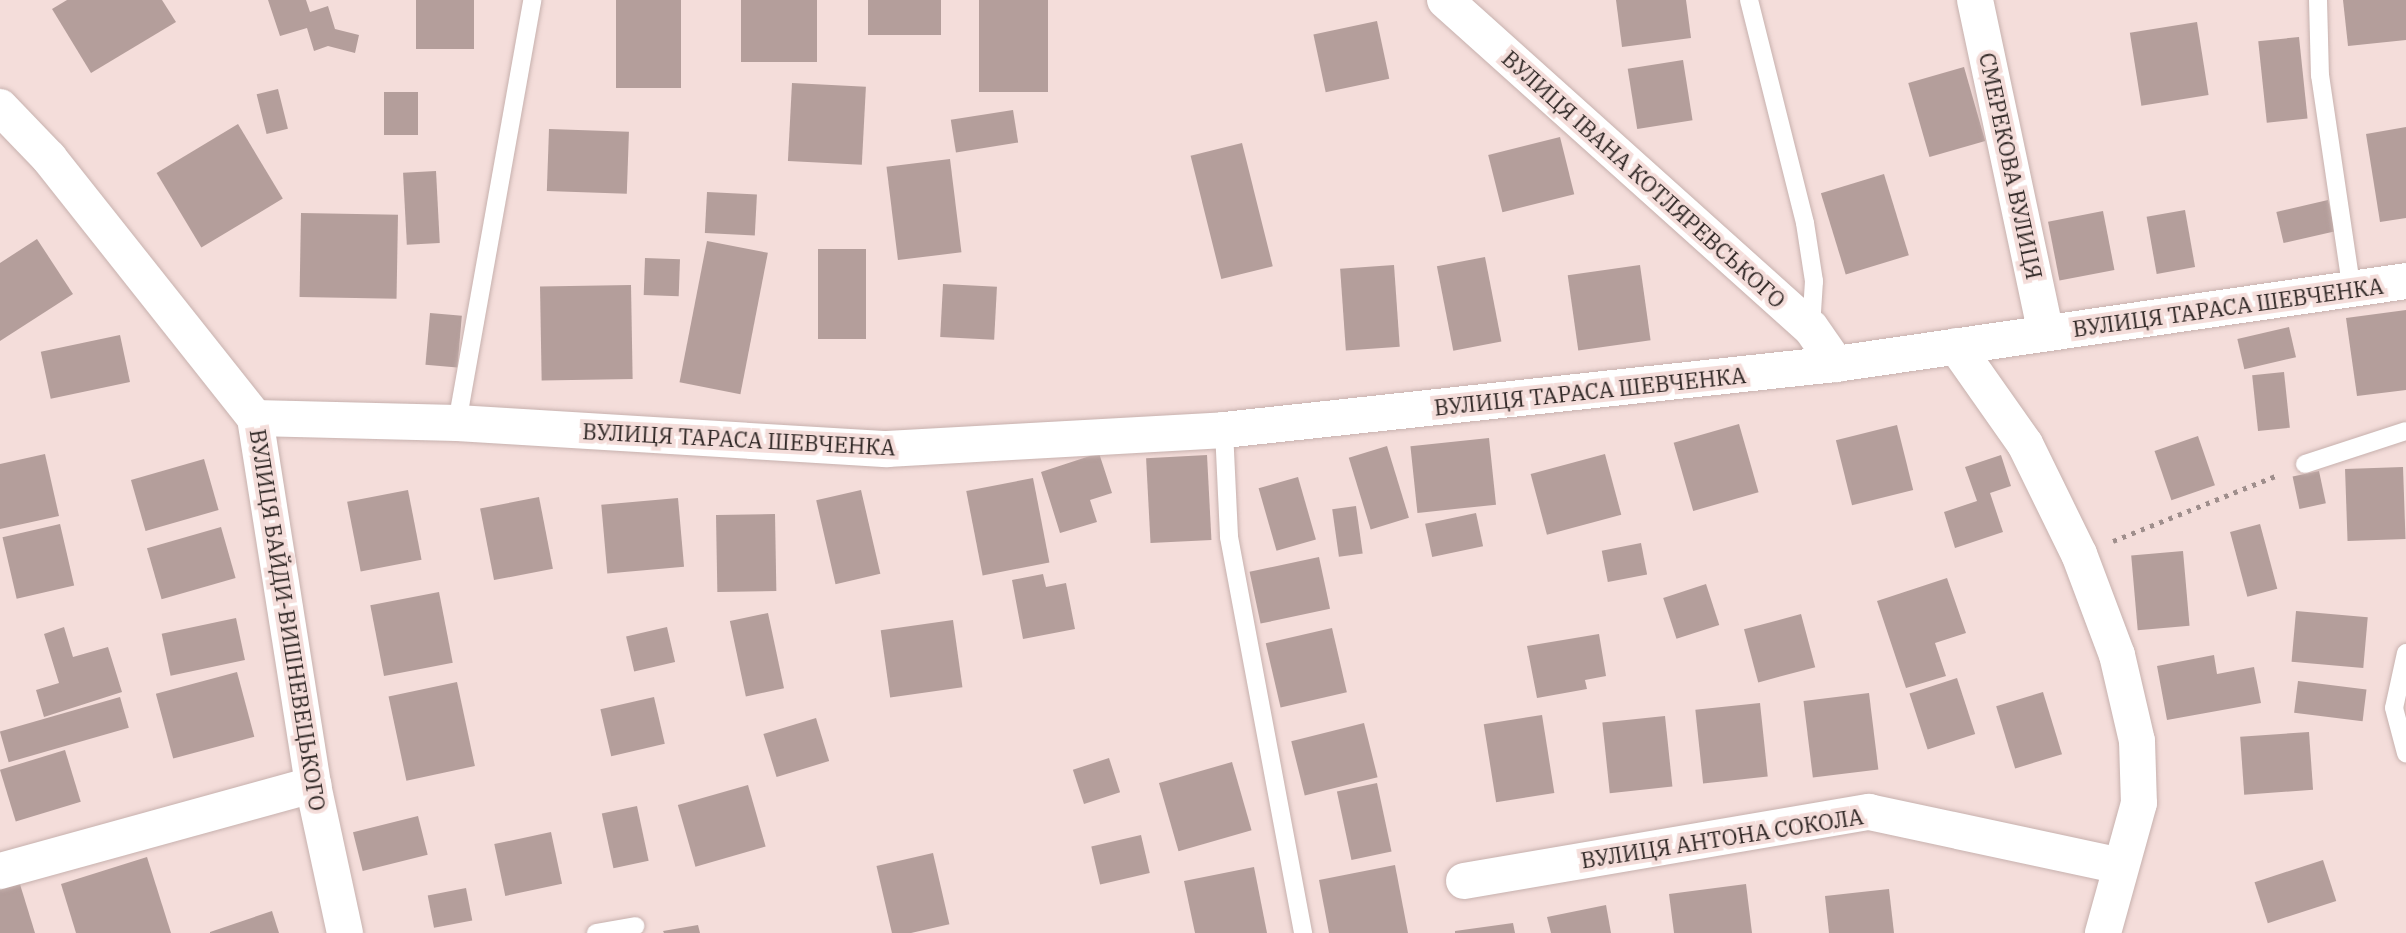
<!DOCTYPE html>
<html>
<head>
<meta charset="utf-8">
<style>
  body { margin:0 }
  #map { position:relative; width:2406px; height:933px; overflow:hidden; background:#f4ddda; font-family:"IBM Plex Serif",serif }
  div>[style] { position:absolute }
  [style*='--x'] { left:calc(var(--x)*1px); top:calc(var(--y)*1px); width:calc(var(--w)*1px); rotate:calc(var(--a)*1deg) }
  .building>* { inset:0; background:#b49e9b; transform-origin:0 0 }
  .path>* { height:5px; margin-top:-2.5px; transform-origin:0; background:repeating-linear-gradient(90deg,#9f8e8c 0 4px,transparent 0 10px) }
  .roads { filter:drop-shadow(0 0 2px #c7b1ae) drop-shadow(0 0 2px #c7b1ae) }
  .service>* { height:18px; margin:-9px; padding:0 9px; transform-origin:9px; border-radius:9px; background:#fff }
  .minor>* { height:36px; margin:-18px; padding:0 18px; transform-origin:18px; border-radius:18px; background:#fff }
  span { translate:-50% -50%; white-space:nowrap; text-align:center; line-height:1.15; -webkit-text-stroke:8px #f4ddda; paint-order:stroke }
  .street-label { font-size:22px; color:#2e2624 }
</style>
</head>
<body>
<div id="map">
  <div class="building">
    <i style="clip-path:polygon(67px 0,162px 0,176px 22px,91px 73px,52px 9px)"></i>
    <i style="clip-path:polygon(268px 0,306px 0,310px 12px,328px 6px,335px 29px,359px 35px,355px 53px,328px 46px,314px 51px,307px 28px,280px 36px)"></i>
    <i style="left:416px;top:0;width:58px;height:49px"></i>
    <i style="left:616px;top:0;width:65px;height:88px"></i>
    <i style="left:741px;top:0;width:76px;height:62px"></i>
    <i style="left:868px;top:0;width:73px;height:35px"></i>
    <i style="left:979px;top:0;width:69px;height:92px"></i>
    <i style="clip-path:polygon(1616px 0,1686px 0,1691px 38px,1622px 47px)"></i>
    <i style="clip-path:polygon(2343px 0,2406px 0,2406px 40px,2348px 46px)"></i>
    <i style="left:1377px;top:21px;width:59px;height:65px;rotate:78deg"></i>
    <i style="left:2197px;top:22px;width:74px;height:68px;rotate:81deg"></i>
    <i style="left:2299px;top:37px;width:82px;height:41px;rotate:84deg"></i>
    <i style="left:1683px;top:60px;width:61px;height:56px;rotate:81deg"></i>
    <i style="left:1964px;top:67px;width:77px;height:58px;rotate:74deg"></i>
    <i style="left:792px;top:83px;width:74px;height:78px;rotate:3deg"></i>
    <i style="left:278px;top:89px;width:41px;height:22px;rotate:76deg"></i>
    <i style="left:384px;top:92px;width:34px;height:43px"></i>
    <i style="left:1013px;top:110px;width:33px;height:63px;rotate:81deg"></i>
    <i style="left:238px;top:124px;width:87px;height:95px;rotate:59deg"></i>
    <i style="clip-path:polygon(2406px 127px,2406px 218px,2380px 222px,2366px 134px)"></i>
    <i style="left:549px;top:129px;width:80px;height:62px;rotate:2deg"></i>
    <i style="left:1560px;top:137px;width:59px;height:74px;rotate:76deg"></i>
    <i style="left:1242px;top:143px;width:127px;height:53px;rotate:76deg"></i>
    <i style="left:950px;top:159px;width:94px;height:64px;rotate:83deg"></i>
    <i style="left:436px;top:171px;width:72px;height:33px;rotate:87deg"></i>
    <i style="left:1884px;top:174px;width:85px;height:66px;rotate:73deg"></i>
    <i style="left:707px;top:192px;width:50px;height:41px;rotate:3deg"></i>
    <i style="left:2328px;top:200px;width:32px;height:53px;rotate:77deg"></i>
    <i style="left:2185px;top:210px;width:58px;height:39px;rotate:80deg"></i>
    <i style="left:2103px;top:211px;width:60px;height:56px;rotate:79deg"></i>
    <i style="left:301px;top:213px;width:97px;height:84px;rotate:1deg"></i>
    <i style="clip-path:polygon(37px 239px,73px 294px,0 341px,0 263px)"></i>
    <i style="left:707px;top:241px;width:62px;height:144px;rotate:11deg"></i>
    <i style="left:818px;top:249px;width:48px;height:90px"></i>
    <i style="left:1485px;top:257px;width:86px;height:49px;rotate:79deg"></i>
    <i style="left:645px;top:258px;width:35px;height:37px;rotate:2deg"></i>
    <i style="left:1394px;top:265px;width:82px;height:54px;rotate:86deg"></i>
    <i style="left:1640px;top:265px;width:76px;height:73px;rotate:82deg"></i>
    <i style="left:943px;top:284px;width:54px;height:53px;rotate:3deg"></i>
    <i style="left:631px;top:285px;width:94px;height:91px;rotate:89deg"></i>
    <i style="clip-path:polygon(2406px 310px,2406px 390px,2357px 396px,2346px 318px)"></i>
    <i style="left:430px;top:313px;width:32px;height:52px;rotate:5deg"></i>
    <i style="left:2289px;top:327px;width:31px;height:53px;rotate:77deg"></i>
    <i style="left:120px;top:335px;width:48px;height:81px;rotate:78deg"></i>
    <i style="left:2284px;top:372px;width:56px;height:32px;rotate:84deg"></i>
    <i style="left:1739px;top:424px;width:71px;height:68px;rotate:74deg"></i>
    <i style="left:1897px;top:425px;width:67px;height:63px;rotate:76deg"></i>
    <i style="left:2198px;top:436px;width:52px;height:46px;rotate:71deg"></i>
    <i style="left:1489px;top:438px;width:67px;height:79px;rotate:84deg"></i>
    <i style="left:1387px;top:446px;width:75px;height:40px;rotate:73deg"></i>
    <i style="clip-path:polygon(1099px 453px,1112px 493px,1090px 500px,1097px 522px,1060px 533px,1041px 472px)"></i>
    <i style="clip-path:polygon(45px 454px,59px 516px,0 529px,0 464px)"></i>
    <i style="left:1605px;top:454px;width:63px;height:77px;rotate:75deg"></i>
    <i style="left:1207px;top:455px;width:85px;height:61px;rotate:87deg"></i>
    <i style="clip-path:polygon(2001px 455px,2011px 486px,1990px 493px,2003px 532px,1955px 548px,1944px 512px,1977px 501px,1965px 467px)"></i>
    <i style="left:204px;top:459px;width:53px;height:76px;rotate:74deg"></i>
    <i style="left:2403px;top:467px;width:72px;height:58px;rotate:88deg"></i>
    <i style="left:2319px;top:471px;width:33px;height:27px;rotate:78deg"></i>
    <i style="left:1298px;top:477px;width:65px;height:41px;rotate:74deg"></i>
    <i style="left:1033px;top:478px;width:86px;height:68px;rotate:79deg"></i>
    <i style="left:408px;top:490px;width:71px;height:62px;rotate:79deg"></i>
    <i style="left:861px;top:490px;width:86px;height:46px;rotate:77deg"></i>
    <i style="left:539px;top:497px;width:73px;height:60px;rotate:79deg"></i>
    <i style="left:678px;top:498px;width:69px;height:77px;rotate:85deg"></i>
    <i style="left:1356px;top:506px;width:48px;height:24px;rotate:82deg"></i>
    <i style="left:1476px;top:513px;width:34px;height:52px;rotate:78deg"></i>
    <i style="left:775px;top:514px;width:77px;height:59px;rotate:89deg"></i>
    <i style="left:60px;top:524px;width:63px;height:59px;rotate:77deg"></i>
    <i style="left:2260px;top:524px;width:67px;height:31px;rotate:75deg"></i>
    <i style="left:221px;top:527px;width:53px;height:77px;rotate:74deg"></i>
    <i style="left:1641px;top:543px;width:32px;height:40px;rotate:79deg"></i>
    <i style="left:2183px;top:551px;width:75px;height:52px;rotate:85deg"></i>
    <i style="left:1319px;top:557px;width:53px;height:71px;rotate:78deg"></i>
    <i style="clip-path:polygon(1043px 574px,1046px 587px,1066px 583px,1075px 629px,1023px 639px,1012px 580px)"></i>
    <i style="clip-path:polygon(1947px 578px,1966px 633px,1935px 643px,1946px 676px,1906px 688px,1877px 601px)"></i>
    <i style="left:1706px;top:584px;width:43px;height:45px;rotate:72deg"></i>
    <i style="left:439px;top:592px;width:72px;height:70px;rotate:79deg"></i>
    <i style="left:2296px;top:611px;width:72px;height:51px;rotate:5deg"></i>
    <i style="left:768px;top:613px;width:77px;height:39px;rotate:78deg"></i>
    <i style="left:1801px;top:614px;width:55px;height:59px;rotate:75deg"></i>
    <i style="left:236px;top:618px;width:43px;height:76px;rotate:78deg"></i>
    <i style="left:953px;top:620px;width:68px;height:73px;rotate:82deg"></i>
    <i style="clip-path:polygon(64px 627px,73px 657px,108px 647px,122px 692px,44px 717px,36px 690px,59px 683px,44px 634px)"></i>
    <i style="left:667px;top:627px;width:36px;height:42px;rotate:77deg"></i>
    <i style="left:1332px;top:628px;width:66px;height:68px;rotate:77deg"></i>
    <i style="clip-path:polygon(1599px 634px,1606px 676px,1585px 680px,1587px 689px,1537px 698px,1527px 646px)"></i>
    <i style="clip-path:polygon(2214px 655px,2217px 674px,2254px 667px,2261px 703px,2167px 720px,2157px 666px)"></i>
    <i style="left:237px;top:672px;width:67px;height:84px;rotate:75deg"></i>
    <i style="left:1957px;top:678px;width:59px;height:50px;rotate:72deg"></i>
    <i style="left:2298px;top:681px;width:69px;height:32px;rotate:7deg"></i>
    <i style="left:457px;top:682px;width:86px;height:70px;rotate:78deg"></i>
    <i style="left:2043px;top:692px;width:65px;height:49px;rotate:73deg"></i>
    <i style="left:1869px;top:693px;width:77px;height:66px;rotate:83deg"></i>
    <i style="left:120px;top:697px;width:32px;height:125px;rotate:74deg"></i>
    <i style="left:654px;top:697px;width:48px;height:55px;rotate:77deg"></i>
    <i style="left:1760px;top:703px;width:74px;height:65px;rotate:84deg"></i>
    <i style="left:1542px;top:715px;width:79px;height:59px;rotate:81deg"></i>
    <i style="left:1665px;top:716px;width:71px;height:63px;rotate:84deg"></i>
    <i style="left:816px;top:718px;width:45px;height:55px;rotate:73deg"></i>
    <i style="left:1364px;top:723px;width:56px;height:75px;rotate:76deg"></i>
    <i style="left:2309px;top:732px;width:58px;height:69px;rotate:86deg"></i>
    <i style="left:65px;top:750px;width:54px;height:68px;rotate:73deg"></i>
    <i style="left:1109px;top:758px;width:36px;height:38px;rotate:72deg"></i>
    <i style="left:1232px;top:762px;width:71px;height:76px;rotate:74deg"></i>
    <i style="left:1377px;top:783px;width:70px;height:41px;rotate:78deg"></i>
    <i style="left:748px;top:785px;width:64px;height:73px;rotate:74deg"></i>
    <i style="left:637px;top:806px;width:56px;height:36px;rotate:78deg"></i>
    <i style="left:418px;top:816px;width:40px;height:67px;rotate:76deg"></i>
    <i style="left:551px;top:832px;width:53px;height:58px;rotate:78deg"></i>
    <i style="left:1141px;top:835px;width:39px;height:51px;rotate:77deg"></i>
    <i style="left:933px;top:853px;width:73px;height:58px;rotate:77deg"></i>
    <i style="clip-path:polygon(147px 857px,171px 933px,76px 933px,61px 884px)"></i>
    <i style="left:2323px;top:860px;width:43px;height:72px;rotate:72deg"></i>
    <i style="clip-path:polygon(1395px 865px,1408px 933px,1329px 933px,1319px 880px)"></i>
    <i style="clip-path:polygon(1254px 867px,1267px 933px,1195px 933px,1184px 881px)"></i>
    <i style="clip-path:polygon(19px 881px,35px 933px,0 933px,0 887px)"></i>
    <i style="clip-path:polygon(1746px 884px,1752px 933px,1674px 933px,1669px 894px)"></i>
    <i style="left:466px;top:888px;width:33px;height:39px;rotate:79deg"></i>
    <i style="clip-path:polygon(1889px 889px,1894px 933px,1829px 933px,1825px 896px)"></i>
    <i style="clip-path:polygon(1606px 905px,1611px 933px,1551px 933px,1547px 917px)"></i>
    <i style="clip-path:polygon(272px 911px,279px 933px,210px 933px,210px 932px)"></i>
    <i style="clip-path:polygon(1513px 923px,1515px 933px,1455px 933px,1455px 931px)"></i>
    <i style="clip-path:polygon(698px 925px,700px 933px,664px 933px,663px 931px)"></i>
  </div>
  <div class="path">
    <i style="--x:2113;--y:541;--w:178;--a:-21.8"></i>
  </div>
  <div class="roads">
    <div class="service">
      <i style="--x:1749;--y:0;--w:230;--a:75.9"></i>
      <i style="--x:1805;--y:223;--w:59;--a:81.2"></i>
      <i style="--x:1814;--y:281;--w:47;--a:93.7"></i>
      <i style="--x:2318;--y:0;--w:75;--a:88.5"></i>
      <i style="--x:2320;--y:75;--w:218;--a:81.6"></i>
      <i style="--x:457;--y:423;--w:430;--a:-79.9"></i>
      <i style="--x:1224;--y:430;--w:107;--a:87.3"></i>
      <i style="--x:1229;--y:537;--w:403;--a:79.4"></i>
      <i style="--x:2305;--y:464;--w:106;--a:-18.1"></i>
      <i style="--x:2406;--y:653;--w:56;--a:102.3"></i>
      <i style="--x:2394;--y:708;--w:47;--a:75.1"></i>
      <i style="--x:596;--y:933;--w:40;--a:-10"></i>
    </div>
    <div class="minor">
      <i style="--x:1445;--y:0;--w:491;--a:41.9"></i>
      <i style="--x:1811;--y:328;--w:44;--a:55.2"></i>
      <i style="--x:1975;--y:0;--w:340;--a:78"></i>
      <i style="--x:0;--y:107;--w:71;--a:46.1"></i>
      <i style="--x:49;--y:158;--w:332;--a:51.6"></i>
      <i style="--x:255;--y:418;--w:372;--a:81"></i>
      <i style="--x:313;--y:785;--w:151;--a:77.8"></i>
      <i style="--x:1956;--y:346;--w:120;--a:54.9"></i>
      <i style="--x:2025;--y:444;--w:123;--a:63.9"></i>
      <i style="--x:2079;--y:554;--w:108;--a:69.4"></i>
      <i style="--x:2117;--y:655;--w:88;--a:76.9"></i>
      <i style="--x:2137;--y:741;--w:62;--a:88.2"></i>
      <i style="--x:2139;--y:803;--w:135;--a:105.5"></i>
      <i style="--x:255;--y:418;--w:202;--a:1.4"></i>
      <i style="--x:457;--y:423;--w:431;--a:3.5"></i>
      <i style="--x:887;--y:449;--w:338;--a:-3.2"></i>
      <i style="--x:1224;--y:430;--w:616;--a:-6.16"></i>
      <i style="--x:1836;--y:364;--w:576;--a:-8.28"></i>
      <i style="--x:0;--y:871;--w:325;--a:-15.4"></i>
      <i style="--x:1464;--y:881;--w:411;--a:-9.7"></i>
      <i style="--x:1869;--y:812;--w:257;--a:12.1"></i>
    </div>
  </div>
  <div class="street-label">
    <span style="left:2011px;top:166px;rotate:78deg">СМЕРЕКОВА ВУЛИЦЯ</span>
    <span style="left:1644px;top:179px;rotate:42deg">ВУЛИЦЯ ІВАНА КОТЛЯРЕВСЬКОГО</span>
    <span style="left:2228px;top:307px;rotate:-8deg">ВУЛИЦЯ ТАРАСА ШЕВЧЕНКА</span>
    <span style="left:1590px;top:391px;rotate:-6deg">ВУЛИЦЯ ТАРАСА ШЕВЧЕНКА</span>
    <span style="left:739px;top:439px;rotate:3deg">ВУЛИЦЯ ТАРАСА ШЕВЧЕНКА</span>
    <span style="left:288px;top:620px;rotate:81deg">ВУЛИЦЯ БАЙДИ-ВИШНЕВЕЦЬКОГО</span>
    <span style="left:1722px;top:838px;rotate:-9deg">ВУЛИЦЯ АНТОНА СОКОЛА</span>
  </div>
</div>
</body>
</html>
